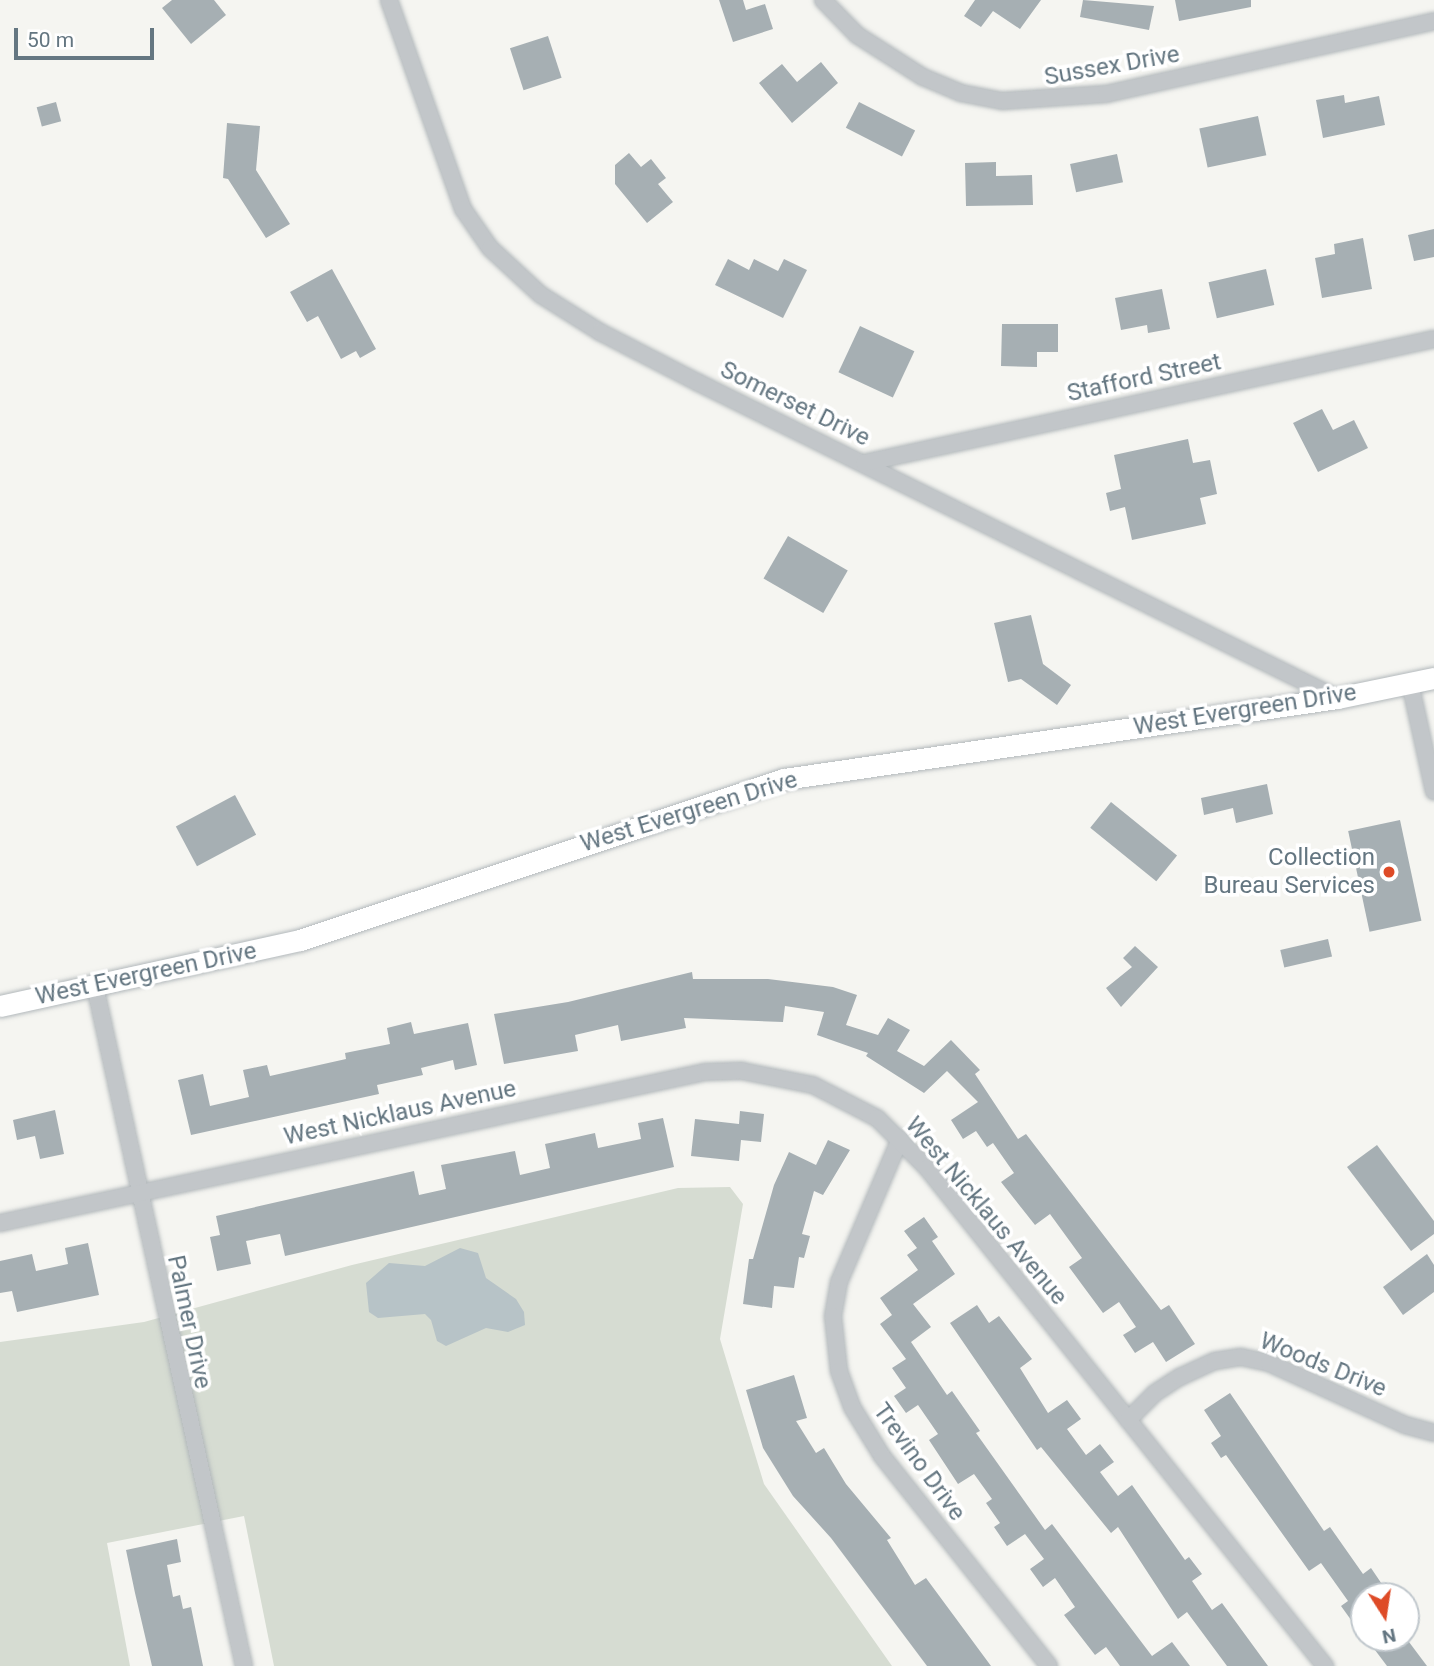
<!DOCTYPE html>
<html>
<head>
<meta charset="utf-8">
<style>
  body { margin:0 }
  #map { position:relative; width:1434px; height:1666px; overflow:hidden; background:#f5f5f1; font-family:Roboto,sans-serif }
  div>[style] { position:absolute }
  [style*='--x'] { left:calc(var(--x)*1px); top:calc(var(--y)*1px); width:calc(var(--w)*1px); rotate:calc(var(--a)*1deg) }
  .green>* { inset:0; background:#d6dcd2 }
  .water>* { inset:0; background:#b7c3c7 }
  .building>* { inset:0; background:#a6afb3; transform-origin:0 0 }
  .roads { filter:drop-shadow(0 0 2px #b2b8bb) drop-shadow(0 0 2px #b2b8bb) }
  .street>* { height:16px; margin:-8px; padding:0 8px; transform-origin:8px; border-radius:8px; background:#c2c6c9 }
  .secondary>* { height:21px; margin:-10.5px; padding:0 10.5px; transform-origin:10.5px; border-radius:10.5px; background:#fff }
  .dots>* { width:19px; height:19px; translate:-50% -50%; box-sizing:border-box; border:4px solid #fff; border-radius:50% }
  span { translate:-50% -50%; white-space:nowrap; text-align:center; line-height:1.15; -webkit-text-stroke:7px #fff; paint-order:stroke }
  .street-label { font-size:24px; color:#647681 }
  .poi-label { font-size:24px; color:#647681 }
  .right { translate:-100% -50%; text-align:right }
  .north { position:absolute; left:1350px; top:1582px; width:70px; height:70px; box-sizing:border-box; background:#fff; border:2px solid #c1c8cd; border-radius:50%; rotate:168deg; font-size:19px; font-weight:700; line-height:28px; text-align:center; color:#647681 }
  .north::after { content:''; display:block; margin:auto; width:24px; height:32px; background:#de4b27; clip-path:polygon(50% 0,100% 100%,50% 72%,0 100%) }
  .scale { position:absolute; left:14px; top:28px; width:140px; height:32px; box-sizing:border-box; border:4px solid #647681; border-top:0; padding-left:9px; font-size:21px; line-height:24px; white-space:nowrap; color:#647681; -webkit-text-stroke:5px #fff; paint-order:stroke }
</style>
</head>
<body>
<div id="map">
  <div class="green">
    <i style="clip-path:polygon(730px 1187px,743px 1204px,720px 1339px,764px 1484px,892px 1666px,274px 1666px,244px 1516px,107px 1543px,130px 1666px,0 1666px,0 1342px,144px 1322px,352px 1265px,678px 1188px)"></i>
  </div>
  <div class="water">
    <i style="clip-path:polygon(460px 1248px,478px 1253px,486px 1278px,516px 1299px,524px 1312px,525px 1325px,508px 1332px,486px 1328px,446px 1346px,437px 1341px,431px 1320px,425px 1314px,378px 1318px,369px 1312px,366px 1283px,389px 1263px,425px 1266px)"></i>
  </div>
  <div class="building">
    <i style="clip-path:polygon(172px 0,214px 0,226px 15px,191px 44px,162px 8px)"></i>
    <i style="clip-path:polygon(719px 0,743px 0,746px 10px,765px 4px,773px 29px,733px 42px)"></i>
    <i style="clip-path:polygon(975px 0,1041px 0,1020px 29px,993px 11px,981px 27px,964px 16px)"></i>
    <i style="clip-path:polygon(1083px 0,1154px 6px,1149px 30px,1080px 17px)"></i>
    <i style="clip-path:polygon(1175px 0,1251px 0,1251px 7px,1179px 21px)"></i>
    <i style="left:548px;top:36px;width:44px;height:40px;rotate:72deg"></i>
    <i style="clip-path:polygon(821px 62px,838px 83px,792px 123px,759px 83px,782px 64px,797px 82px)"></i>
    <i style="clip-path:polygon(1344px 95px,1345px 103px,1379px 96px,1385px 125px,1323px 138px,1316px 100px)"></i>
    <i style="left:56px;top:102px;width:20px;height:20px;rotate:75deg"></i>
    <i style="left:859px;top:102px;width:63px;height:29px;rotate:27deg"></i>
    <i style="left:1258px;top:116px;width:40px;height:60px;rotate:78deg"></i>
    <i style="clip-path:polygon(227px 123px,260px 126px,256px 170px,290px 224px,266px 238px,228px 179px,223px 178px)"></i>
    <i style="clip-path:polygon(629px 153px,641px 167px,651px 159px,666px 178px,658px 184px,673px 202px,647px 223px,615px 184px,615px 165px)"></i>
    <i style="left:1117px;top:154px;width:29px;height:48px;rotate:78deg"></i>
    <i style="clip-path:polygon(996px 162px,996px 176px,1032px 175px,1033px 205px,966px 206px,965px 163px)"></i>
    <i style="clip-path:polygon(1434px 229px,1434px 257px,1414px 261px,1408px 235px)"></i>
    <i style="clip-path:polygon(1363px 238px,1372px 289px,1322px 298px,1315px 258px,1335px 254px,1334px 244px)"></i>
    <i style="clip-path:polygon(728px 259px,749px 270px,754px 259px,778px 271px,784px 259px,807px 270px,783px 318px,715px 285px)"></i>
    <i style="clip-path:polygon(332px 269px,376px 349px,360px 358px,356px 351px,341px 359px,318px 316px,307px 322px,290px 292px)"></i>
    <i style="left:1266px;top:269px;width:37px;height:59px;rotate:77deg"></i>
    <i style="clip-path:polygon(1162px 289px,1170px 329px,1148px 333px,1147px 325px,1121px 330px,1115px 298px)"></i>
    <i style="clip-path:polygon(1002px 324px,1058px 324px,1058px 352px,1037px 352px,1037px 367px,1001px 366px)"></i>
    <i style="left:860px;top:326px;width:60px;height:51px;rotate:25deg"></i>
    <i style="clip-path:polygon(1322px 409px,1333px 430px,1354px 420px,1368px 448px,1318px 472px,1293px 423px)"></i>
    <i style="clip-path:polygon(1188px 439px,1193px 463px,1210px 460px,1217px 494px,1200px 498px,1206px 524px,1132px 540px,1125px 507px,1110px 511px,1106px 493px,1121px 489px,1114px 455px)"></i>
    <i style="left:788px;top:536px;width:69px;height:49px;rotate:30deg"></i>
    <i style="clip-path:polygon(1031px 615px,1043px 664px,1071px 685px,1057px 705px,1021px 679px,1008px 682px,994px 623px)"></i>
    <i style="clip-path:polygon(1267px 784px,1273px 814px,1236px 823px,1233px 808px,1204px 815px,1201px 798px)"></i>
    <i style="left:235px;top:795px;width:45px;height:67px;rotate:62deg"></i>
    <i style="left:1111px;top:802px;width:85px;height:33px;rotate:39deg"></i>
    <i style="left:1400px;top:820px;width:103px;height:53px;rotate:78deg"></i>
    <i style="left:1328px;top:939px;width:18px;height:49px;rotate:77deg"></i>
    <i style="clip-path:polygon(1135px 946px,1158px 967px,1121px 1007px,1106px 988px,1132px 967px,1123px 958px)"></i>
    <i style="clip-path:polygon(692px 972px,693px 979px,768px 979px,833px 987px,857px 995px,846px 1025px,878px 1035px,888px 1018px,910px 1030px,897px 1051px,924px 1066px,951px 1040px,980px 1070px,975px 1074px,1018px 1139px,1026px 1134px,1161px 1310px,1169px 1305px,1195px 1344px,1166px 1362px,1153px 1342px,1135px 1353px,1123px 1335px,1136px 1327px,1119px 1302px,1103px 1313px,1083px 1286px,1069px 1267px,1082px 1258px,1050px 1214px,1035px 1225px,1001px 1182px,1014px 1173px,993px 1143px,987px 1147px,976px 1131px,963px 1139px,951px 1120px,978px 1102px,947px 1071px,924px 1093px,866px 1056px,868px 1053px,817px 1035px,824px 1012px,785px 1006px,783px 1022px,684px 1018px,686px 1028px,621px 1041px,618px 1025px,575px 1035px,578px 1051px,504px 1064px,494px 1014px,568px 1002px)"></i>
    <i style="clip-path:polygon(411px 1022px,414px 1034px,468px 1023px,477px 1065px,455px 1070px,453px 1060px,421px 1068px,423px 1075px,377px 1085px,379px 1094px,191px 1135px,178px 1080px,203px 1074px,210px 1106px,249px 1097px,243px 1070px,267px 1065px,270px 1076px,346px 1059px,345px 1053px,390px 1044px,387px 1028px)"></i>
    <i style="clip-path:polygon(55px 1110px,64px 1154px,40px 1159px,35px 1136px,17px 1140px,13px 1120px)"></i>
    <i style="clip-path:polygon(740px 1111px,764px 1114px,761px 1142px,741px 1140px,739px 1161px,691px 1156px,695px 1119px,739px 1124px)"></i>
    <i style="clip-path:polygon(663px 1118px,674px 1167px,285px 1256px,280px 1234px,246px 1241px,251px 1264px,217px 1271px,210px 1237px,220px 1235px,216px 1216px,414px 1171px,419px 1195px,446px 1189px,441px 1165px,515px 1151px,520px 1175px,550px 1168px,545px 1144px,595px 1133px,598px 1148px,641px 1139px,638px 1123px)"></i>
    <i style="clip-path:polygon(828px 1140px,850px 1150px,823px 1195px,814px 1191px,802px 1234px,810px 1236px,804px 1258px,799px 1257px,794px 1288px,774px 1286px,772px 1308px,743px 1304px,749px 1259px,753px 1259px,774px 1185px,789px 1152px,816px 1165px)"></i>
    <i style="clip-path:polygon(1377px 1145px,1434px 1221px,1434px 1234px,1411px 1251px,1347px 1167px)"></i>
    <i style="clip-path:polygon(924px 1217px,938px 1237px,932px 1241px,955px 1274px,913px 1304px,931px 1327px,911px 1342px,947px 1395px,952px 1391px,980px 1431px,976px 1433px,1045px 1530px,1052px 1524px,1152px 1656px,1172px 1642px,1190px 1666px,1120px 1666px,1106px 1647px,1095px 1655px,1064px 1615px,1075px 1607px,1055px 1578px,1043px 1587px,1030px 1569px,1044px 1559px,1025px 1534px,1007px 1546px,994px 1527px,1000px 1523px,986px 1503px,992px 1499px,974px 1474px,958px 1484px,929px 1440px,938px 1434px,918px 1405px,906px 1413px,894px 1396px,906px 1388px,892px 1368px,906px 1359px,880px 1324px,892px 1315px,880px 1298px,918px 1270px,907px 1255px,917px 1248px,904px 1231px)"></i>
    <i style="clip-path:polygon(88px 1243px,99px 1295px,17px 1312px,12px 1291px,0 1293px,0 1261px,32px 1254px,36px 1271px,68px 1264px,65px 1248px)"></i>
    <i style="clip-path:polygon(1427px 1254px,1434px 1265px,1434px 1292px,1403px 1315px,1383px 1287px)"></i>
    <i style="clip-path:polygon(977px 1305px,989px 1323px,999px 1316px,1032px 1359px,1020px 1368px,1048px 1413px,1067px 1400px,1081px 1419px,1067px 1429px,1086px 1455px,1100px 1444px,1114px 1462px,1100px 1472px,1118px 1496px,1132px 1485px,1185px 1560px,1189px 1557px,1202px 1574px,1192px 1581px,1212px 1610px,1222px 1603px,1268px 1666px,1227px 1666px,1187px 1612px,1178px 1619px,1118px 1527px,1111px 1533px,1041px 1447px,1037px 1450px,950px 1323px)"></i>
    <i style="clip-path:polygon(794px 1375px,807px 1418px,796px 1421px,816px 1453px,824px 1448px,846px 1484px,891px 1538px,887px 1540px,915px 1585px,926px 1578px,991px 1666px,927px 1666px,831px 1538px,793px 1496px,763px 1448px,746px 1390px)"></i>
    <i style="clip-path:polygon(1230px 1393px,1324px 1531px,1330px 1527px,1363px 1574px,1371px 1568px,1390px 1596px,1364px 1596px,1364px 1638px,1341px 1606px,1348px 1601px,1321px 1563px,1309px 1571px,1226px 1455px,1221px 1458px,1211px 1443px,1221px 1436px,1204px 1410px)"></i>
    <i style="clip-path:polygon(177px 1539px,181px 1562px,167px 1565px,173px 1597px,180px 1595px,183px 1609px,191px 1607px,203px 1666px,152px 1666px,135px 1593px,126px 1550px)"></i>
    <i style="clip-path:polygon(1366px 1638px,1406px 1638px,1427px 1666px,1387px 1666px)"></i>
  </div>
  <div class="roads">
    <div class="street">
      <i style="--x:389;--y:0;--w:222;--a:70.5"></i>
      <i style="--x:463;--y:209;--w:47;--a:55.3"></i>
      <i style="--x:490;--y:248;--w:69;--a:42.7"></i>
      <i style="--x:541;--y:295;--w:70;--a:32.1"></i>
      <i style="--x:600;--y:332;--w:109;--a:27.3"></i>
      <i style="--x:697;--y:382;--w:714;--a:26.28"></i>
      <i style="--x:823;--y:0;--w:49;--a:45.8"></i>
      <i style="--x:857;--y:35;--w:78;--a:32.5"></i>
      <i style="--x:923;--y:77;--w:41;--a:22.8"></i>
      <i style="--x:961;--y:93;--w:42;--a:11"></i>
      <i style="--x:1002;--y:101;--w:104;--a:-3.9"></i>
      <i style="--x:1106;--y:94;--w:336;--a:-12.5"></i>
      <i style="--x:864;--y:463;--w:583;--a:-12.27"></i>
      <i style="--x:1410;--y:683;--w:111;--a:77.5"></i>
      <i style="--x:95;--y:986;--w:696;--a:77.64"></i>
      <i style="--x:900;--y:1139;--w:155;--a:113.1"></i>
      <i style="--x:839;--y:1282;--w:35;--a:100"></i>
      <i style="--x:833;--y:1316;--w:55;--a:83.8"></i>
      <i style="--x:839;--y:1371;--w:38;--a:70"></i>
      <i style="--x:852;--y:1407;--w:57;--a:58.5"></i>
      <i style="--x:882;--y:1456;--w:268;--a:51.5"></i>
      <i style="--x:0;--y:1223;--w:721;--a:-12.09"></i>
      <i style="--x:705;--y:1072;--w:37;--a:-2"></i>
      <i style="--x:742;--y:1071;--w:72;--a:11.2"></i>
      <i style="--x:813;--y:1085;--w:72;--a:27.3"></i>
      <i style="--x:877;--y:1118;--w:71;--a:45"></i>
      <i style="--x:927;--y:1168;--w:638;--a:51.37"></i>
      <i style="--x:1128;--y:1420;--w:38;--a:-45"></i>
      <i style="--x:1155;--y:1393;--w:30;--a:-33"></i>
      <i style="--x:1180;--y:1377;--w:38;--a:-25"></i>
      <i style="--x:1215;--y:1361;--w:26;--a:-9"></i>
      <i style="--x:1241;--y:1357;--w:29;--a:12"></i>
      <i style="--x:1269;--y:1363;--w:149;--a:24.5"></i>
      <i style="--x:1405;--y:1425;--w:30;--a:15"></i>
    </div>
    <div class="secondary">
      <i style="--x:0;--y:1006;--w:307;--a:-12.4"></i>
      <i style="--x:300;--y:940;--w:510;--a:-18.4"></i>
      <i style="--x:784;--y:779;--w:559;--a:-8.33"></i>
      <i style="--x:1337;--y:698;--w:99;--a:-11.7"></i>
    </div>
  </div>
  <div class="dots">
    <i style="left:1389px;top:872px;background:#de4b27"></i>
  </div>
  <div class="street-label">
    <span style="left:1112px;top:66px;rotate:-10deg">Sussex Drive</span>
    <span style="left:1144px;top:378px;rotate:-12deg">Stafford Street</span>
    <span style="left:795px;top:404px;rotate:26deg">Somerset Drive</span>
    <span style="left:1245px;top:710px;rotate:-9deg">West Evergreen Drive</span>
    <span style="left:689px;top:812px;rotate:-17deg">West Evergreen Drive</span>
    <span style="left:146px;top:974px;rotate:-12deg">West Evergreen Drive</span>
    <span style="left:400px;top:1113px;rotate:-12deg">West Nicklaus Avenue</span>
    <span style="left:986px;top:1211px;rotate:50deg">West Nicklaus Avenue</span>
    <span style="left:189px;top:1322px;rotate:78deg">Palmer Drive</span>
    <span style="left:1323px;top:1365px;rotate:22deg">Woods Drive</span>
    <span style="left:919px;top:1462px;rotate:54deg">Trevino Drive</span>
  </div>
  <div class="poi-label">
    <span class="right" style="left:1375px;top:872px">Collection<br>Bureau Services</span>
  </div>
  <div class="north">N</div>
  <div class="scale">50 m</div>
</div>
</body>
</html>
